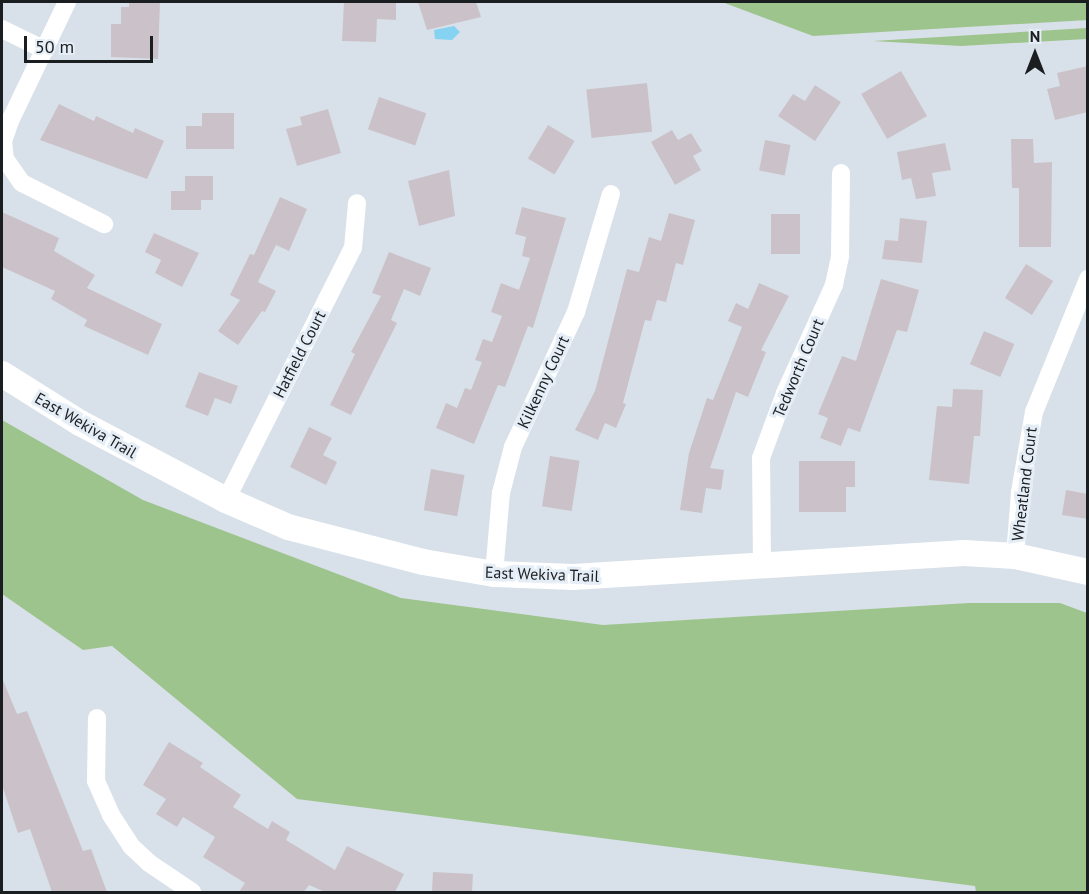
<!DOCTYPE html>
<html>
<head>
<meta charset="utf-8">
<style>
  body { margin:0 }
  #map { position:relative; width:1089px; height:894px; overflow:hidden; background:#d8e1e9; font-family:"PT Sans",sans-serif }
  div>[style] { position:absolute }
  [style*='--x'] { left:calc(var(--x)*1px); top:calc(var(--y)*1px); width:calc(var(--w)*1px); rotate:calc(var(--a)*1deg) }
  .green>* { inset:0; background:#9ec48d }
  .water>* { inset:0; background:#85d2f1 }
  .building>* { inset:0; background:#cbc2c9; transform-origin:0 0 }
  .street>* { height:18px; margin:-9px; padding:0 9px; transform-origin:9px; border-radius:9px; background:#fff }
  .secondary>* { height:26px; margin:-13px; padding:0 13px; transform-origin:13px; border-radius:13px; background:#fff }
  span { translate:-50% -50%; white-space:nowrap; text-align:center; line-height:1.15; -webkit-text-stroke:6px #e5eef6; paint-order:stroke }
  .street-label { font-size:16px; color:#1b1e21 }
  .frame { position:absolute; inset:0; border:3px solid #1b1e21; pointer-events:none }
  .north { position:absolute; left:1005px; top:24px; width:60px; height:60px; -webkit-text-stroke:4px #e5eef6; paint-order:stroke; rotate:0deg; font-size:16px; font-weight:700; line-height:24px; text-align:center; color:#1b1e21 }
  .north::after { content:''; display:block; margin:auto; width:21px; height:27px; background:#1b1e21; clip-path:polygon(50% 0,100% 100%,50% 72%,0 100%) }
  .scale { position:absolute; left:24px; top:36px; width:129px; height:27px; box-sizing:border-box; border:3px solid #1b1e21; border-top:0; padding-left:8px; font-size:18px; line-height:21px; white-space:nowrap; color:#1b1e21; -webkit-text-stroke:4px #e5eef6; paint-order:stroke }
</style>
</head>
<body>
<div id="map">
  <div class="green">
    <i style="clip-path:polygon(722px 2px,1087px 2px,1088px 20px,813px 36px)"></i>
    <i style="clip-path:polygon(1087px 28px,1087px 39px,961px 46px,873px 41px)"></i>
    <i style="clip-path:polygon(2px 420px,143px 500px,401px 598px,603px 625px,969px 603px,1060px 603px,1087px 613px,1087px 892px,976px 892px,975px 886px,297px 799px,112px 646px,83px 650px,2px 594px)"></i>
  </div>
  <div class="water">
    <i style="clip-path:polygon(454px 26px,460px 32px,452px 40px,435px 39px,434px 30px)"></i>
  </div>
  <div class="building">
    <i style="clip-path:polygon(129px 2px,160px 2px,158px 59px,111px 57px,111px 24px,121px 24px,121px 7px,129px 7px)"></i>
    <i style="clip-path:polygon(344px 2px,396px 2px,396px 20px,377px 19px,376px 42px,342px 41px)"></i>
    <i style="clip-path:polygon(418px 2px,476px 2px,481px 17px,427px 30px)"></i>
    <i style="clip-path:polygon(1088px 66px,1088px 112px,1055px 120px,1047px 89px,1060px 86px,1057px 73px)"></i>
    <i style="left:901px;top:71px;width:52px;height:46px;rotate:60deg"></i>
    <i style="left:647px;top:83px;width:49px;height:61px;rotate:84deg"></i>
    <i style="clip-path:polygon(815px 85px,841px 102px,815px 141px,778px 116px,793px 94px,805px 101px)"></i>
    <i style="left:379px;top:97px;width:50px;height:34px;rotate:19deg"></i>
    <i style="clip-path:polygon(59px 104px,94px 121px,96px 116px,133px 133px,135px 128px,164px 141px,147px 179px,40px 140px)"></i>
    <i style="clip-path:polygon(328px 109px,341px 153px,297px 166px,286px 129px,302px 125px,300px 117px)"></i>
    <i style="clip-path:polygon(202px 113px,234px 113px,234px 149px,186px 149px,186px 126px,202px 126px)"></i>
    <i style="left:548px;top:125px;width:31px;height:39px;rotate:31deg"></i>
    <i style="clip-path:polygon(672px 130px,678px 140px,691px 133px,702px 151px,693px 156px,701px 170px,675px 185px,651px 142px)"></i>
    <i style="clip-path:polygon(1011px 139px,1033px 139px,1034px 163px,1052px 162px,1051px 247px,1019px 247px,1019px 188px,1012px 188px)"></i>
    <i style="left:765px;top:140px;width:26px;height:31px;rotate:11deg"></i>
    <i style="clip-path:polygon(945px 143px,951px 170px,932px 173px,936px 196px,916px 199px,911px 178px,902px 180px,897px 152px)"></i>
    <i style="clip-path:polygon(449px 170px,455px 216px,419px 226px,408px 181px)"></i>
    <i style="clip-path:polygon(185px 176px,213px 176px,213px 200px,201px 200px,201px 210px,171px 210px,171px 191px,185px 191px)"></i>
    <i style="clip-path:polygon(280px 197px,307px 209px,289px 251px,276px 245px,258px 282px,276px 291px,265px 312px,262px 311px,238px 345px,218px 331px,240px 300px,230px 295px,250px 254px,254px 255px)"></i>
    <i style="clip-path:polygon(522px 207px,566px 218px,533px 328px,528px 326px,505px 387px,498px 385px,474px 444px,436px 428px,446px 403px,457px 408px,465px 388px,471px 390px,482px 362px,475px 360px,483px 339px,492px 342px,502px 316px,491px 312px,501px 283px,519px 290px,530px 258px,522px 256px,526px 237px,515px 234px)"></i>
    <i style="clip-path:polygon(2px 212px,59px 238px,54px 251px,95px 275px,87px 288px,162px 324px,148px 355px,84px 326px,87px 320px,51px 299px,55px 291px,2px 267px)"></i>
    <i style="clip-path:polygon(669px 213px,695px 220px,683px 265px,676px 263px,666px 302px,657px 300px,651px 321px,645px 320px,623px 403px,626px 404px,616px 428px,605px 423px,598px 440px,575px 430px,595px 391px,627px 269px,639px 272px,649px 237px,661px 241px)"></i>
    <i style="left:771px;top:214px;width:29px;height:40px"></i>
    <i style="clip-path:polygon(900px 218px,927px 221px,922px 263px,882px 259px,885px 240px,898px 241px)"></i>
    <i style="clip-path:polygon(154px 233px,199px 253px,182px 287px,155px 273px,161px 260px,145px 252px)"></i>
    <i style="clip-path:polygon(389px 252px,431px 268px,420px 296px,404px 289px,391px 320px,397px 323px,351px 415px,330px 405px,355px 354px,351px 352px,381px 296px,372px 293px)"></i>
    <i style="left:1026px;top:264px;width:32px;height:40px;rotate:32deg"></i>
    <i style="clip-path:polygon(881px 279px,919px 290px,907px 332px,897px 330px,860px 432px,848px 428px,841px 446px,820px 438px,828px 418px,818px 414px,842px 356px,856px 361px)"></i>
    <i style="clip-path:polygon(759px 283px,789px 296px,761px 350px,766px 352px,748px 397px,736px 392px,710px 468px,724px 470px,721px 490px,706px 488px,702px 513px,680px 510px,689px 453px,707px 398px,713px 400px,742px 327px,728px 321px,736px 303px,748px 309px)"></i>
    <i style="left:984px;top:331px;width:33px;height:36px;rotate:23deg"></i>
    <i style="clip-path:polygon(199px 372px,238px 386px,231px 404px,215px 398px,208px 416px,185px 407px)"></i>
    <i style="clip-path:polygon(953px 389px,983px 390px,980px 436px,974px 436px,969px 484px,929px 480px,937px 406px,952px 407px)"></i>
    <i style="clip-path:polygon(309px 427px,332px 438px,323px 455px,337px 462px,326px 485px,290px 467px)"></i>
    <i style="left:550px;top:456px;width:30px;height:51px;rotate:9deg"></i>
    <i style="clip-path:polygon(799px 461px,855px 461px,855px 487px,846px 487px,846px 512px,799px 512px)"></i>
    <i style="left:431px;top:469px;width:34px;height:42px;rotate:10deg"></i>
    <i style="clip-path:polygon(1066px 490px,1088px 494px,1088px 519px,1062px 515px)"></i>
    <i style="clip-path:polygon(2px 678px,17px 714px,27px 711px,83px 851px,91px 849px,107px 892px,52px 892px,30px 829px,18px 833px,2px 785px)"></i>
    <i style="clip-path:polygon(169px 742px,203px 763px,200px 767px,241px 795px,233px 807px,268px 829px,272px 821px,290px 832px,286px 840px,335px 870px,347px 846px,404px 874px,395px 892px,325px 892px,309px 885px,304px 892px,239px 892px,245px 883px,203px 857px,215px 837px,183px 817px,177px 827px,156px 814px,166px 799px,143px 785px)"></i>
    <i style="left:433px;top:872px;width:40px;height:20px;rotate:3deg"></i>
  </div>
  <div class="street">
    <i style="--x:67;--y:2;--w:132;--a:115.6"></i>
    <i style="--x:10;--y:121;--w:21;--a:109"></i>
    <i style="--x:3;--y:141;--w:18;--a:84"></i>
    <i style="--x:5;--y:159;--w:29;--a:55"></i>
    <i style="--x:22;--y:183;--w:92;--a:26.6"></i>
    <i style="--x:2;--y:29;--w:48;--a:26"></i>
    <i style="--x:226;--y:500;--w:282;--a:-63.3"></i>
    <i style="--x:353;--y:248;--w:45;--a:-84.9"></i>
    <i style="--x:1015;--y:556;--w:64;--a:-85.5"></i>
    <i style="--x:1020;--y:492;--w:81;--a:-80.1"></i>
    <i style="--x:1034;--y:412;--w:144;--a:-67.9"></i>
    <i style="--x:762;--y:565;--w:107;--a:-90.5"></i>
    <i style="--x:761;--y:458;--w:69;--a:-69.7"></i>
    <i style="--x:785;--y:393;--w:119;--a:-65.6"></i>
    <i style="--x:834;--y:285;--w:30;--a:-78"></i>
    <i style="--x:840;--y:256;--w:83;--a:-89.3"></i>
    <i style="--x:494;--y:574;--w:81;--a:-85.1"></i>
    <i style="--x:501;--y:493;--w:48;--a:-75.4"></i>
    <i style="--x:513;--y:447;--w:149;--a:-65"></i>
    <i style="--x:576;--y:312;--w:123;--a:-73.5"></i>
    <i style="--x:97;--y:718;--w:63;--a:90.9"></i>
    <i style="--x:96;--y:781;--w:37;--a:66"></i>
    <i style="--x:111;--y:815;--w:38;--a:57"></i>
    <i style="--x:132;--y:847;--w:23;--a:43"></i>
    <i style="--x:149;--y:863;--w:52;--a:34"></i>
  </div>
  <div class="secondary">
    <i style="--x:2;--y:374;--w:92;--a:32.1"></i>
    <i style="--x:80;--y:423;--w:165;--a:27.8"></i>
    <i style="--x:226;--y:500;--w:68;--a:23.5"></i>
    <i style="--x:288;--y:527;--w:139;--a:14.5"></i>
    <i style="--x:423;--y:562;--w:72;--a:9.6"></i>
    <i style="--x:494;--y:574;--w:79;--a:2.2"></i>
    <i style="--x:573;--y:577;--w:392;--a:-3.5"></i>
    <i style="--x:964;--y:553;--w:51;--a:3.4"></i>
    <i style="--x:1015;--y:556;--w:75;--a:12.4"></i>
  </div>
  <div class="street-label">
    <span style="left:299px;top:354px;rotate:-63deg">Hatfield Court</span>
    <span style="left:798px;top:368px;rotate:-67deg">Tedworth Court</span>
    <span style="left:543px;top:382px;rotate:-65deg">Kilkenny Court</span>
    <span style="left:86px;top:425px;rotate:30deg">East Wekiva Trail</span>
    <span style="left:1024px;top:484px;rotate:-83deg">Wheatland Court</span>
    <span style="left:542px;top:574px;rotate:2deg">East Wekiva Trail</span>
  </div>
  <div class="frame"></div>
  <div class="north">N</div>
  <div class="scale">50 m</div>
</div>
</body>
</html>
